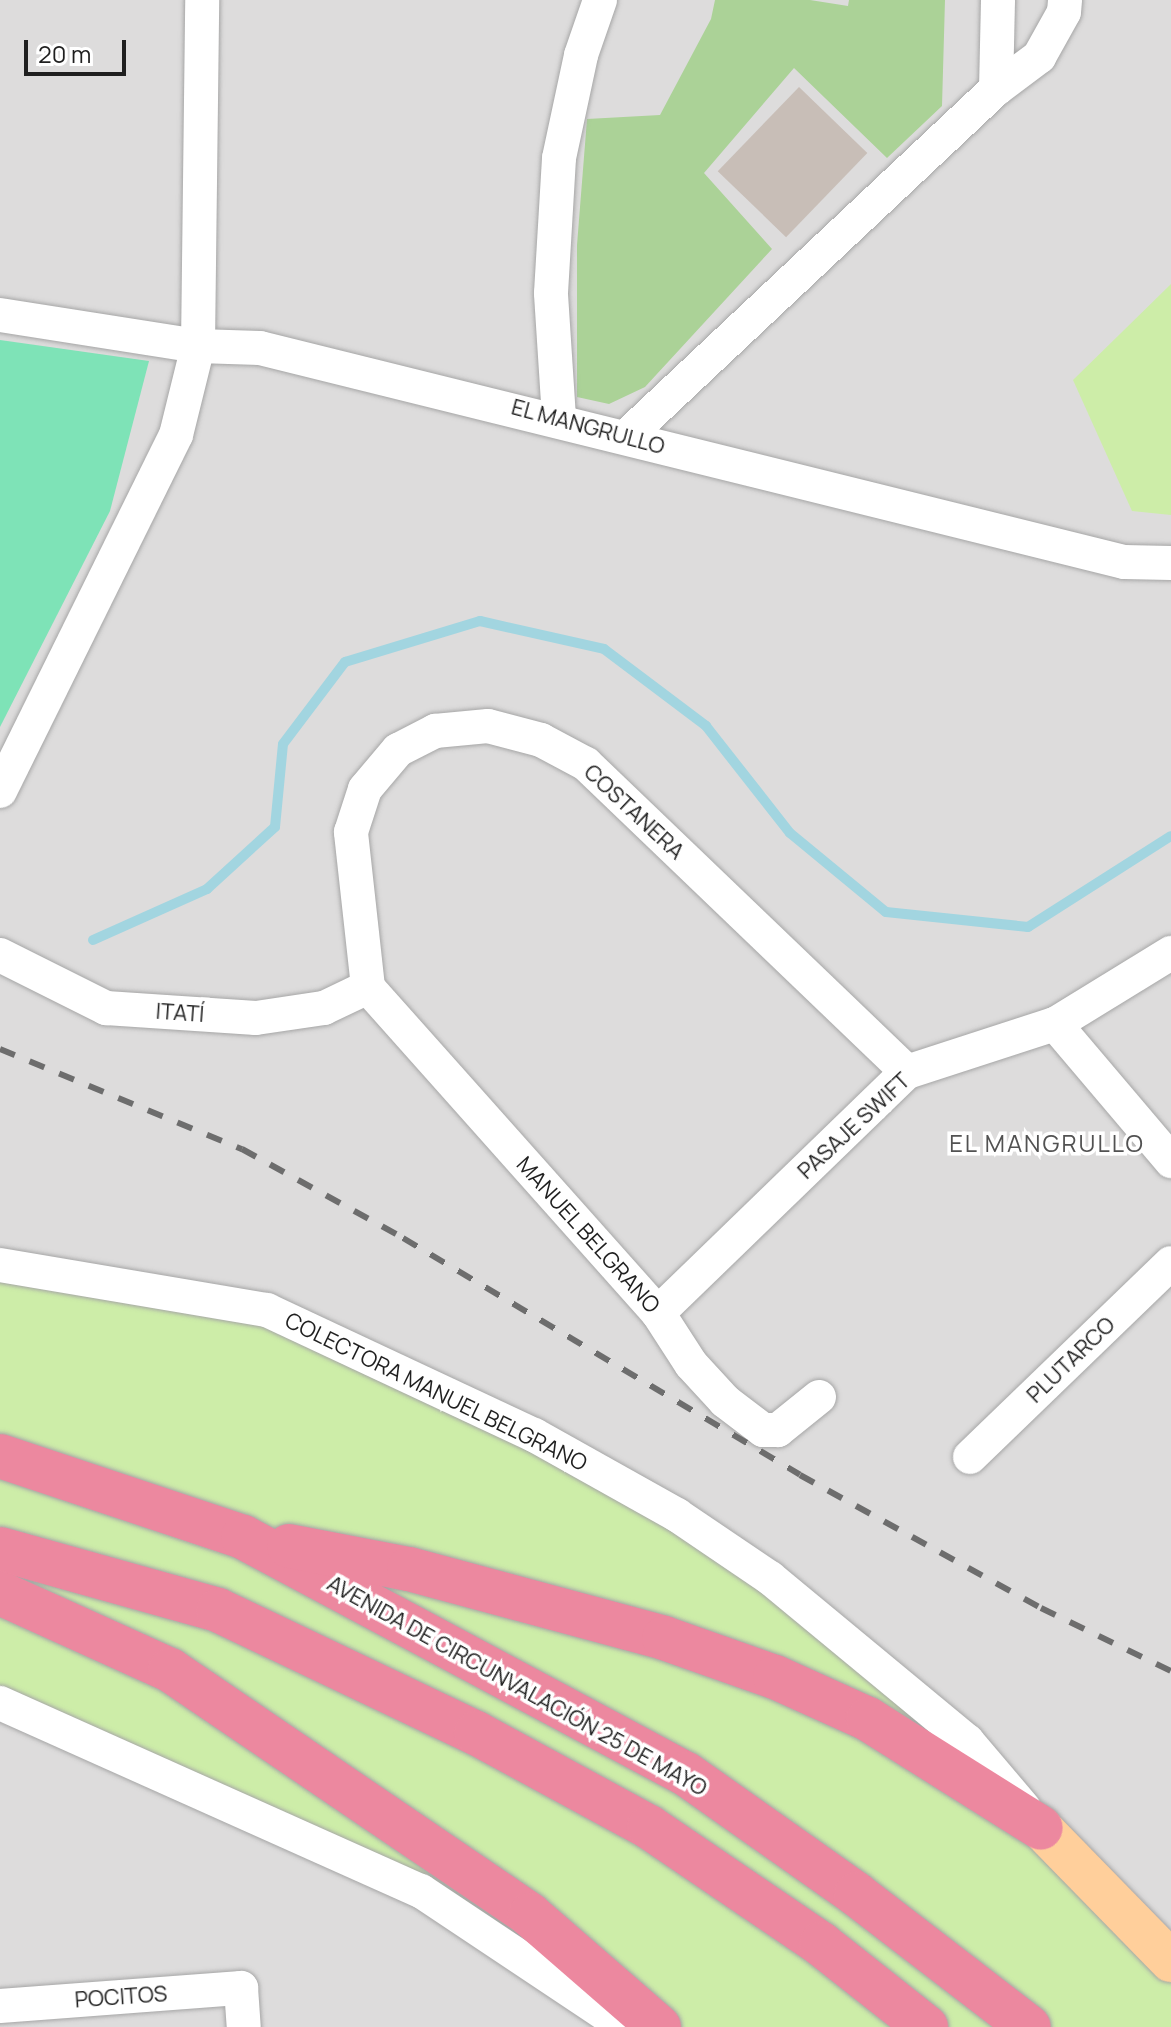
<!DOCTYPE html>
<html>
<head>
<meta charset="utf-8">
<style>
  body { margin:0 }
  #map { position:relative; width:1171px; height:2027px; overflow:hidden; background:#f0ece4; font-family:Manrope,sans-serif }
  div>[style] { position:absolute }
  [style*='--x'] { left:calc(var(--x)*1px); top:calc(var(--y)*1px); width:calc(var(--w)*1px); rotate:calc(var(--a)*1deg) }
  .residential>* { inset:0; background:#dddcdc; transform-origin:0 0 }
  .grass>* { inset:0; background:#cdeda8 }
  .forest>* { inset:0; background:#abd297 }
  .pitch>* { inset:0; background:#7ee3b7 }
  .stream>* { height:10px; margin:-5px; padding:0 5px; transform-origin:5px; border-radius:5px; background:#a2d5e0 }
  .building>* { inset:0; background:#c8beb7; transform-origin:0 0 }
  .roads { filter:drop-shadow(0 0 2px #a6a6a6) drop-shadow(0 0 2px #a6a6a6) }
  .minor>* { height:34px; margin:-17px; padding:0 17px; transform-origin:17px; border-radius:17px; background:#fff }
  .major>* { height:42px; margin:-21px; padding:0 21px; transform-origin:21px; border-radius:21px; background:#ffcf9b }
  .highway>* { height:44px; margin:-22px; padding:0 22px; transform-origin:22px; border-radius:22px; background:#ec889f }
  .rail>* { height:6px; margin-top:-3px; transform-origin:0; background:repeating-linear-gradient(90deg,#6d6d6d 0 16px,transparent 0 32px) }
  span { translate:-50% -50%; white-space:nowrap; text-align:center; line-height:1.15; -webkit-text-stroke:7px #fff; paint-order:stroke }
  .street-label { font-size:22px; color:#1f1f1f }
  .neighbourhood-label { font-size:24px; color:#525252; letter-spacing:2px }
  .scale { position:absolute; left:24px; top:40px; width:102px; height:36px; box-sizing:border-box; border:4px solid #1f1f1f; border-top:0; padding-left:10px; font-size:24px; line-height:28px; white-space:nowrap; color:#1f1f1f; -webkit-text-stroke:6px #fff; paint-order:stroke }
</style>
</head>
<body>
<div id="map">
  <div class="residential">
    <i style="left:0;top:0;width:1171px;height:2027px"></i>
  </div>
  <div class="grass">
    <i style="clip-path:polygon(1171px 284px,1171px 515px,1132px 511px,1073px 380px)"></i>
    <i style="clip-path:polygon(0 1265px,267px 1310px,770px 1578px,1171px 1961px,1171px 2027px,625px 2027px,421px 1891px,0 1703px)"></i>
  </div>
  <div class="forest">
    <i style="clip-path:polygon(715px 0,810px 0,848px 6px,849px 0,945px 0,942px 106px,887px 158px,794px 68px,704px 173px,772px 249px,645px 387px,609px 404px,577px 397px,577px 245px,587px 119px,660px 115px,711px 19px)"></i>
  </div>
  <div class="pitch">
    <i style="clip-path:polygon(0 340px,149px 361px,110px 511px,0 727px)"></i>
  </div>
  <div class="stream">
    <i style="--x:93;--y:940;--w:125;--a:-24.1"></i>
    <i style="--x:207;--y:889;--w:92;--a:-42.4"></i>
    <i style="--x:275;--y:827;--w:83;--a:-84.5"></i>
    <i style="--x:283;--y:744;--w:103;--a:-52.9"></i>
    <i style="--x:345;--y:662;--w:141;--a:-16.9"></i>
    <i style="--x:480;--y:621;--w:127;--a:12.7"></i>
    <i style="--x:604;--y:649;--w:128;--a:37"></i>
    <i style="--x:706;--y:726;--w:136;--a:51.9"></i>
    <i style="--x:790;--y:833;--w:124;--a:39.5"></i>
    <i style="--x:886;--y:912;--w:143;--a:6"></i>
    <i style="--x:1028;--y:927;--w:169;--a:-32.5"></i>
  </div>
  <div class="building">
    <i style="left:799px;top:87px;width:95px;height:117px;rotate:44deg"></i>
  </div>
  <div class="roads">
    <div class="minor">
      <i style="--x:996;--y:89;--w:89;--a:-88.7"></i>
      <i style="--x:0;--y:315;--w:200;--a:8.9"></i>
      <i style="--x:198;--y:346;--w:62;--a:1.8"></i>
      <i style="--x:260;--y:348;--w:890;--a:13.91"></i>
      <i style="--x:1124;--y:562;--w:47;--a:1.2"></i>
      <i style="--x:559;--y:418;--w:125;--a:-93.7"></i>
      <i style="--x:551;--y:293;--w:135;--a:-86.6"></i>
      <i style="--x:559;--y:158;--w:105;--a:-77.9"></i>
      <i style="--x:581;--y:55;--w:58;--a:-70.9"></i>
      <i style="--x:626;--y:437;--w:508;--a:-43.24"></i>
      <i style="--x:996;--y:89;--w:54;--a:-36.7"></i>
      <i style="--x:1039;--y:57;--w:51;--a:-60.9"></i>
      <i style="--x:1064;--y:12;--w:12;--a:-85"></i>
      <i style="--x:0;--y:791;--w:397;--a:-63.7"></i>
      <i style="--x:176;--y:435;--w:92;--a:-76.1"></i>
      <i style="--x:198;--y:346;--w:346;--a:-89.3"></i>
      <i style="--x:0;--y:955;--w:119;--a:26.6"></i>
      <i style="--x:106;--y:1008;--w:150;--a:3.8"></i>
      <i style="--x:256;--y:1018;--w:69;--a:-8.4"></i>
      <i style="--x:324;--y:1008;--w:49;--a:-25.5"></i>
      <i style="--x:1055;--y:1024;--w:180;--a:49.7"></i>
      <i style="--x:0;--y:1265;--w:271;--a:9.6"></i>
      <i style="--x:267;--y:1310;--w:295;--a:25.1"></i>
      <i style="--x:534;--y:1435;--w:164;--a:29.2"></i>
      <i style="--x:677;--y:1515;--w:112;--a:34.1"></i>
      <i style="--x:770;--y:1578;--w:256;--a:39.6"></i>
      <i style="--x:967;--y:1741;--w:87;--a:49.7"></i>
      <i style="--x:658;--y:1313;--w:347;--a:-44.1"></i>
      <i style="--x:907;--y:1072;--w:156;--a:-18"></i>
      <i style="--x:1055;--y:1024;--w:136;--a:-31.5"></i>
      <i style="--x:819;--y:1397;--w:53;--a:141.2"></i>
      <i style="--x:778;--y:1430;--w:15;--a:180"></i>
      <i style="--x:763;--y:1430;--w:48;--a:-142.7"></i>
      <i style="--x:725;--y:1401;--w:50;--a:-132.6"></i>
      <i style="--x:691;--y:1364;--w:61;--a:-122.9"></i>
      <i style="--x:658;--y:1313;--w:436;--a:-131.7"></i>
      <i style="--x:368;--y:987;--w:156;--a:-96.3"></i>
      <i style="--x:351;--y:832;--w:45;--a:-72"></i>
      <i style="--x:365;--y:789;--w:51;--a:-49.8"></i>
      <i style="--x:398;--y:750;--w:42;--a:-27.2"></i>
      <i style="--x:435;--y:731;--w:53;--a:-5.4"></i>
      <i style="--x:488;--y:726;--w:55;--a:14.8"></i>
      <i style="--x:541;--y:740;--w:51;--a:28.1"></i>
      <i style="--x:586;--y:764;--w:445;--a:43.8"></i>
      <i style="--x:970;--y:1457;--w:279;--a:-44"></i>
      <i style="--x:0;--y:1703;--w:461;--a:24.1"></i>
      <i style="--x:421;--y:1891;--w:245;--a:33.7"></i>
      <i style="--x:0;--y:2006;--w:242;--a:-4.3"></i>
      <i style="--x:241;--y:1988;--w:39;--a:86"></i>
    </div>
    <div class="major">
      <i style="--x:1041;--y:1828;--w:186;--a:45.7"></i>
    </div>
    <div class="highway">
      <i style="--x:0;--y:1456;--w:256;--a:18.4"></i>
      <i style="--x:243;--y:1537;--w:502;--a:28.15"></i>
      <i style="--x:686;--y:1774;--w:208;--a:35.2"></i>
      <i style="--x:856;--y:1894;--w:218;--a:37.6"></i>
      <i style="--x:289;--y:1546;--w:122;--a:10.9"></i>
      <i style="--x:409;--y:1569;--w:264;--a:15.1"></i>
      <i style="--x:664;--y:1638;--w:118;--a:19.4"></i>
      <i style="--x:775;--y:1677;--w:102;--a:24.3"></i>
      <i style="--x:868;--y:1719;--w:204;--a:32.2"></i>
      <i style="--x:0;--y:1549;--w:226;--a:15.6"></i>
      <i style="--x:218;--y:1610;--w:286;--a:25.5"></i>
      <i style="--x:476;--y:1733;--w:197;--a:28.5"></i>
      <i style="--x:649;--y:1827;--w:208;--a:34.2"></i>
      <i style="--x:821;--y:1944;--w:134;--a:38.3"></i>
      <i style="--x:0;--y:1593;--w:187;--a:24.4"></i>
      <i style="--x:170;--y:1670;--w:435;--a:34.2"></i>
      <i style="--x:530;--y:1915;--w:171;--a:41"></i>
    </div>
  </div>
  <div class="rail">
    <i style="--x:0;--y:1049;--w:262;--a:22.5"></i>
    <i style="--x:242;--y:1149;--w:184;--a:28.9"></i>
    <i style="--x:403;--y:1238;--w:462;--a:30.8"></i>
    <i style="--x:800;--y:1475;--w:275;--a:28.9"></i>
    <i style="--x:1041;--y:1608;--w:144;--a:25.9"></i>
  </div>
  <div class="street-label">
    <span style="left:588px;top:427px;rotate:15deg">EL MANGRULLO</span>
    <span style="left:634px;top:812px;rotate:43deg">COSTANERA</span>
    <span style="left:180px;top:1013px;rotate:4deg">ITATÍ</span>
    <span style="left:854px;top:1126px;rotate:-43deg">PASAJE SWIFT</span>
    <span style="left:588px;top:1235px;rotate:48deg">MANUEL BELGRANO</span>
    <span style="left:1071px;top:1360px;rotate:-44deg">PLUTARCO</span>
    <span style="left:436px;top:1392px;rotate:26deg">COLECTORA MANUEL BELGRANO</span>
    <span style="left:517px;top:1686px;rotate:29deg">AVENIDA DE CIRCUNVALACIÓN 25 DE MAYO</span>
    <span style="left:121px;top:1997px;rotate:-4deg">POCITOS</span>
  </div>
  <div class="neighbourhood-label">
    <span style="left:1047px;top:1143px">EL MANGRULLO</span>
  </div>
  <div class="scale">20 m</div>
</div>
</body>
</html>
